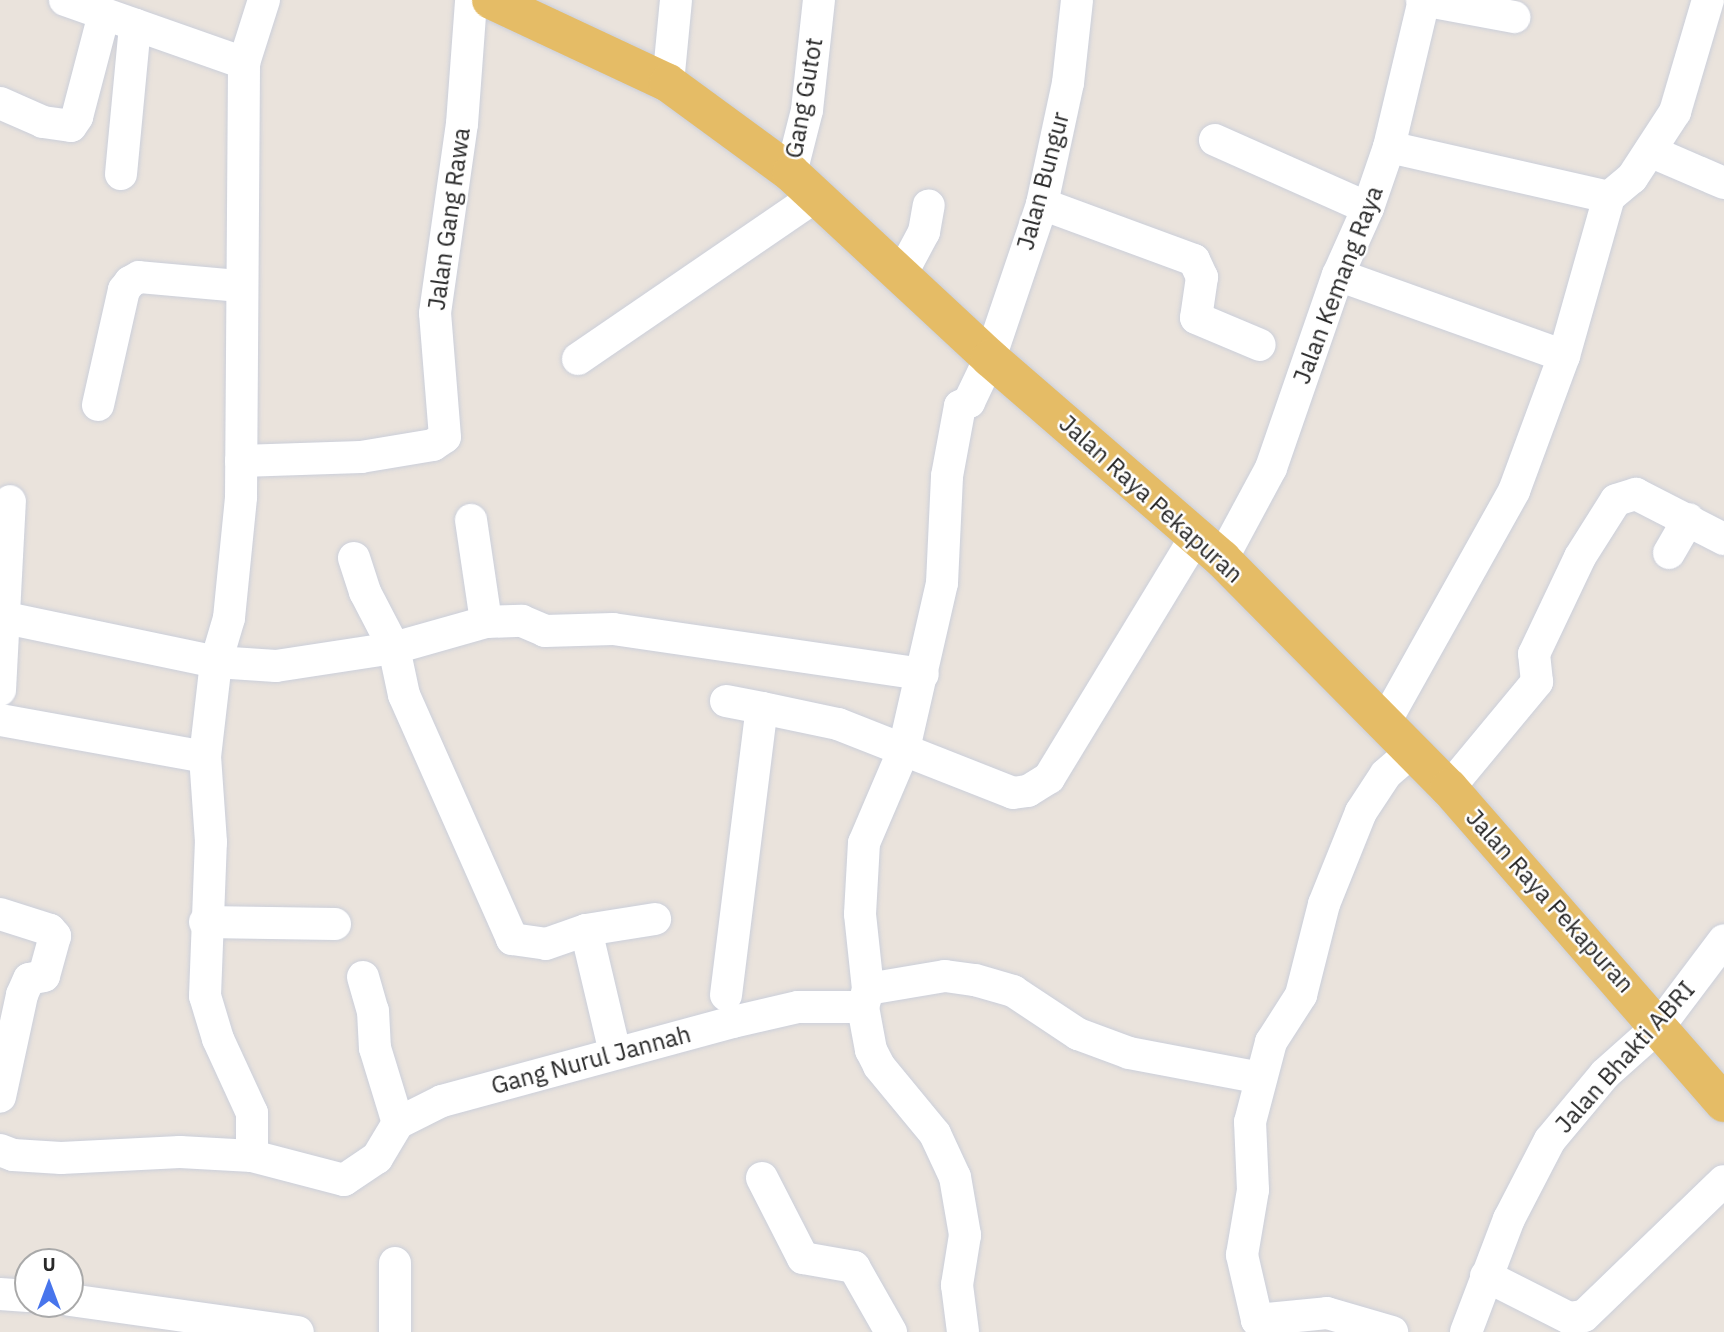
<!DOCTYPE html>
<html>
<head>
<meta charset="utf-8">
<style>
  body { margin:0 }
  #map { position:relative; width:1724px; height:1332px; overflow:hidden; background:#eae3dc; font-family:"IBM Plex Sans",sans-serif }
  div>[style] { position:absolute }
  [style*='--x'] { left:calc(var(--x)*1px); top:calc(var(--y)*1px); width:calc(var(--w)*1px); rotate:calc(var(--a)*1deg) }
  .roads { filter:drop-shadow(0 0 2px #cbcfda) drop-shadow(0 0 2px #cbcfda) }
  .minor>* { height:32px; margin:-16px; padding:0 16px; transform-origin:16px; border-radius:16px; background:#fff }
  .major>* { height:38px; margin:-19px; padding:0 19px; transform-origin:19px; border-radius:19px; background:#e5bc66 }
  span { translate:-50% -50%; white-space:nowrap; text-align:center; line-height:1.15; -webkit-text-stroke:5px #fff; paint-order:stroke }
  .street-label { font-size:24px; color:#292929 }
  .north { position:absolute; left:14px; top:1248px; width:70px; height:70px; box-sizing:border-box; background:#fff; border:2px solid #a9a9a9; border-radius:50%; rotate:0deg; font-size:19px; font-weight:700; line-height:28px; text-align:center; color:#292929 }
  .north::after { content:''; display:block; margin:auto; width:24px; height:32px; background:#4875ec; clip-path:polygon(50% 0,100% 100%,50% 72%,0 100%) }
</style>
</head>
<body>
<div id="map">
  <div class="roads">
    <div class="minor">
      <i style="--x:65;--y:0;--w:190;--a:19.4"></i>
      <i style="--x:1422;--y:0;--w:94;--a:10.5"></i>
      <i style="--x:668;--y:83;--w:83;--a:-84.5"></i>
      <i style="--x:0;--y:103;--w:47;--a:23.8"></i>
      <i style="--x:43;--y:122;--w:28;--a:8"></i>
      <i style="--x:71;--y:126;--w:11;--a:-56"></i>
      <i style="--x:77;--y:117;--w:106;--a:-75.3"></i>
      <i style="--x:1215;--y:140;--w:167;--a:24"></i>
      <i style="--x:1389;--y:147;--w:226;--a:12.8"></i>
      <i style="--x:1652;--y:152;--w:78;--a:23.3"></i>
      <i style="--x:791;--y:173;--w:65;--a:-75.7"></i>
      <i style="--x:807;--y:110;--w:111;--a:-83.8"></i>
      <i style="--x:121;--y:174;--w:150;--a:-84.6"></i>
      <i style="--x:1042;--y:204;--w:162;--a:20.2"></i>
      <i style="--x:1194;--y:260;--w:19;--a:65"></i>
      <i style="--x:1202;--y:277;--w:41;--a:98.3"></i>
      <i style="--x:1196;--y:318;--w:69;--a:22.9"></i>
      <i style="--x:901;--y:275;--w:49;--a:-61.9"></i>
      <i style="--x:924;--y:232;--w:27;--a:-80"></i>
      <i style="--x:1338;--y:275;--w:240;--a:19.7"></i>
      <i style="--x:578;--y:359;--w:288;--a:-34.4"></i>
      <i style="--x:98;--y:405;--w:118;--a:-77.3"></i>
      <i style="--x:124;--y:290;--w:10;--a:-53"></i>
      <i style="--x:130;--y:282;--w:10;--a:-29"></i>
      <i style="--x:139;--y:277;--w:100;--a:5.1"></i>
      <i style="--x:241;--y:461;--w:120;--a:-1.9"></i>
      <i style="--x:361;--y:457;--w:73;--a:-9.5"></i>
      <i style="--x:433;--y:445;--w:14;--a:-34"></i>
      <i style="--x:445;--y:437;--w:124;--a:-94.6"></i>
      <i style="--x:435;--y:313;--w:191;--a:-81.9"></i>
      <i style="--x:462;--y:124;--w:124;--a:-85.8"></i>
      <i style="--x:471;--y:520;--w:103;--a:81.6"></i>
      <i style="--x:1669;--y:553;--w:39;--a:-60"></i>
      <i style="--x:354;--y:558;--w:36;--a:72"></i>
      <i style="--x:365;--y:592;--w:63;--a:62.6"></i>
      <i style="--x:394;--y:648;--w:48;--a:78"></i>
      <i style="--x:404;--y:695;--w:267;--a:66.1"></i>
      <i style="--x:512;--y:939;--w:34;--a:8"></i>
      <i style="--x:546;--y:944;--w:42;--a:-19.3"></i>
      <i style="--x:586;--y:930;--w:126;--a:76.7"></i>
      <i style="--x:1222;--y:559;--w:103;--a:-61.7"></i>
      <i style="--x:1271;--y:468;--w:204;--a:-70.9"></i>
      <i style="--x:1338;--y:275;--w:73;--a:-65.9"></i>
      <i style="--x:1368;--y:208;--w:65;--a:-71"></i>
      <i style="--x:1389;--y:147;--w:151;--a:-76.6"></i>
      <i style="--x:6;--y:618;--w:215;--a:11.8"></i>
      <i style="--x:216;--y:662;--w:60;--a:3.8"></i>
      <i style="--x:276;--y:666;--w:119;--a:-8.7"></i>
      <i style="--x:394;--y:648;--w:96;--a:-15.8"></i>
      <i style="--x:486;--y:622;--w:36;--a:-2"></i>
      <i style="--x:522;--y:621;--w:25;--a:23"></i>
      <i style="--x:545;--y:631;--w:68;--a:-1.7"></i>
      <i style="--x:613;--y:629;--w:313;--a:8.3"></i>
      <i style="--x:0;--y:690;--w:189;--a:-87"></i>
      <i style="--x:726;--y:701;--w:37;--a:11"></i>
      <i style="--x:0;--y:720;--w:208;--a:10.2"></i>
      <i style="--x:1385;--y:722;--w:265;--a:-60.8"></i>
      <i style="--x:1514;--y:491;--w:144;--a:-69.7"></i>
      <i style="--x:1564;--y:356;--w:165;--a:-74.2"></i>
      <i style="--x:1609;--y:197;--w:30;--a:-40"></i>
      <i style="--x:1632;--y:178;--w:79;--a:-56.9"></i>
      <i style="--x:1675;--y:112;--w:117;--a:-73.6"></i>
      <i style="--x:1449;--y:788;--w:138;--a:-50.3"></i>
      <i style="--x:1537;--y:682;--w:28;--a:-96"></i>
      <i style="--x:1534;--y:654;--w:107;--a:-64.6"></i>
      <i style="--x:1580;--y:557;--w:67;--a:-57.7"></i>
      <i style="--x:1616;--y:500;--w:21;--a:-17"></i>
      <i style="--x:1636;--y:494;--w:99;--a:27.1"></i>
      <i style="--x:0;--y:914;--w:52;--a:17.7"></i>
      <i style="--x:50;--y:930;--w:8;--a:50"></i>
      <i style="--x:55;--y:936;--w:41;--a:105.4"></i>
      <i style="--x:44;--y:976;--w:15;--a:169"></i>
      <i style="--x:29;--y:979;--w:17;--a:114"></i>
      <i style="--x:22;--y:995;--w:104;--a:102.2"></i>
      <i style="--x:205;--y:922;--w:130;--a:0.9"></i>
      <i style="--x:586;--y:930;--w:70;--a:-9.1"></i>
      <i style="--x:363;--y:977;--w:35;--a:74"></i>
      <i style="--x:373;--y:1011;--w:37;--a:87"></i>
      <i style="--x:375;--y:1048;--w:78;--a:73"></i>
      <i style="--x:868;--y:989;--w:78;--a:-9.6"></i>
      <i style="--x:945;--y:976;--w:30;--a:8"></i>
      <i style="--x:975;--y:980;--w:40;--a:16"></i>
      <i style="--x:1013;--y:991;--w:78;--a:33.5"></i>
      <i style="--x:1078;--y:1034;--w:54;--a:20.4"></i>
      <i style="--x:1129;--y:1053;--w:134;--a:10.7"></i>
      <i style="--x:726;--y:995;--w:289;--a:-82.9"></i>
      <i style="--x:762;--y:708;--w:78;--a:11.9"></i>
      <i style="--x:838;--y:724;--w:188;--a:21.5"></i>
      <i style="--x:1013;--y:793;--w:15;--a:-8"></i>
      <i style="--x:1028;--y:791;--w:25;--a:-32"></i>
      <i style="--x:1049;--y:778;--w:283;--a:-58.7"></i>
      <i style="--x:863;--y:1007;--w:19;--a:-74"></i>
      <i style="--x:868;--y:989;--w:75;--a:-96.1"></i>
      <i style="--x:860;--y:914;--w:71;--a:-86.8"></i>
      <i style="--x:864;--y:843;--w:102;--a:-66.9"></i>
      <i style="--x:904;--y:749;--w:170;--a:-77.1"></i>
      <i style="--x:942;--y:583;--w:107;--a:-87.3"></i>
      <i style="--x:947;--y:476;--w:71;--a:-79.5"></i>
      <i style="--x:960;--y:406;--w:10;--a:-24"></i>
      <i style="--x:969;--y:402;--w:49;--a:-64.5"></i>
      <i style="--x:990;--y:358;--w:163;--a:-71.3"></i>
      <i style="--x:1042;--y:204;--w:124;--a:-77.9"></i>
      <i style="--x:1068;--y:83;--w:83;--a:-83.8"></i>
      <i style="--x:0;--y:1150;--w:14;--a:21"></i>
      <i style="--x:13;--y:1155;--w:48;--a:3.6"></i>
      <i style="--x:61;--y:1158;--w:119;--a:-2.9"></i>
      <i style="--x:180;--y:1152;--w:72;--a:3.2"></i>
      <i style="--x:252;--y:1156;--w:95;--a:14.6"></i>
      <i style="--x:344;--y:1180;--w:40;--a:-34"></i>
      <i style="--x:377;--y:1158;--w:41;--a:-59"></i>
      <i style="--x:398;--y:1123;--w:49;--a:-26.6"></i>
      <i style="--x:442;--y:1101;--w:302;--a:-15.2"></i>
      <i style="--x:733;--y:1022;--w:67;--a:-13"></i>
      <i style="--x:798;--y:1007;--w:65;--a:0"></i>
      <i style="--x:863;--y:1007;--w:44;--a:79.5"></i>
      <i style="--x:871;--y:1050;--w:18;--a:63"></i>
      <i style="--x:879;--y:1066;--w:88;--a:50.5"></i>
      <i style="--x:935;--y:1134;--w:47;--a:65.1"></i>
      <i style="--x:955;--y:1177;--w:59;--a:80.2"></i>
      <i style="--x:965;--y:1235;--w:51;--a:99.1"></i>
      <i style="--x:957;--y:1285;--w:47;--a:82.7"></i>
      <i style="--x:252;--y:1156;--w:43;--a:-90"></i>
      <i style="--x:252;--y:1113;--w:81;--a:-114.7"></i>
      <i style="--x:218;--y:1039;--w:45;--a:-106.8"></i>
      <i style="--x:205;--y:996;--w:154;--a:-87.8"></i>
      <i style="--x:211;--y:842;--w:85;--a:-94"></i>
      <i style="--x:205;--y:757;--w:96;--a:-83.4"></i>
      <i style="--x:216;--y:662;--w:46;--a:-73.5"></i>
      <i style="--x:229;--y:618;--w:122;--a:-84.3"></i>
      <i style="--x:241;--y:497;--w:434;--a:-89.6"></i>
      <i style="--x:244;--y:63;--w:66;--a:-72.4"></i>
      <i style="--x:762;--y:1178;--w:90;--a:62.9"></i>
      <i style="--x:803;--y:1258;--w:52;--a:10"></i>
      <i style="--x:854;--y:1267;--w:75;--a:60.4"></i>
      <i style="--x:395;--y:1263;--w:69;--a:90"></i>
      <i style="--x:1486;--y:1276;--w:93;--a:26.8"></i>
      <i style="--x:1569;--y:1318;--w:15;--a:-8"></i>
      <i style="--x:1584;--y:1316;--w:194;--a:-44"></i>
      <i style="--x:0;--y:1294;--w:28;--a:4"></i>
      <i style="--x:70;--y:1300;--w:230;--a:8"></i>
      <i style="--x:1257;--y:1320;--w:70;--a:-5.7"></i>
      <i style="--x:1327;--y:1313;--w:68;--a:16.3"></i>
      <i style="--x:1268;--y:1332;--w:16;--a:-133"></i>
      <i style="--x:1257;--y:1320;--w:67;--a:-103"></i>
      <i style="--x:1242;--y:1255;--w:66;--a:-80.4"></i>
      <i style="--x:1253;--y:1190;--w:68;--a:-92.5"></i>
      <i style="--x:1250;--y:1122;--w:83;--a:-75.3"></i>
      <i style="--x:1271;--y:1042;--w:56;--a:-57.4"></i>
      <i style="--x:1301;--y:995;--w:94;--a:-75.8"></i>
      <i style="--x:1324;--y:904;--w:99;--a:-68.1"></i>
      <i style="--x:1361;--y:812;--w:45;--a:-56.7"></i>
      <i style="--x:1386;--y:774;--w:35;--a:-41"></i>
      <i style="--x:1466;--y:1332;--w:121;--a:-69.2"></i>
      <i style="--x:1509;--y:1219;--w:89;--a:-62.6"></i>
      <i style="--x:1550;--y:1140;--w:86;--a:-50.2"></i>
      <i style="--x:1605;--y:1074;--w:74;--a:-41.7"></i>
      <i style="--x:1660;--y:1025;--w:106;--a:-53"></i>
    </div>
    <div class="major">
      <i style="--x:491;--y:0;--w:195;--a:25.1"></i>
      <i style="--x:668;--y:83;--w:152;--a:36.2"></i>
      <i style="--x:791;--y:173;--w:272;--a:42.9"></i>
      <i style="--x:990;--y:358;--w:307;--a:40.9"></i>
      <i style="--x:1222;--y:559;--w:322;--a:45.3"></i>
      <i style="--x:1449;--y:788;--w:418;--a:48.9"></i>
    </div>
  </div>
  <div class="street-label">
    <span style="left:804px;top:98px;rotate:-80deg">Gang Gutot</span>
    <span style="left:1043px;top:181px;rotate:-75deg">Jalan Bungur</span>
    <span style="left:449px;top:219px;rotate:-82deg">Jalan Gang Rawa</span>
    <span style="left:1338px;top:285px;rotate:-69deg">Jalan Kemang Raya</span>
    <span style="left:1151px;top:499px;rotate:42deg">Jalan Raya Pekapuran</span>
    <span style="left:1550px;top:901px;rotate:48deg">Jalan Raya Pekapuran</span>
    <span style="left:1625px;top:1057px;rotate:-48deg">Jalan Bhakti ABRI</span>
    <span style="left:591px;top:1060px;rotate:-15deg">Gang Nurul Jannah</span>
  </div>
  <div class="north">U</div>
</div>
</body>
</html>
